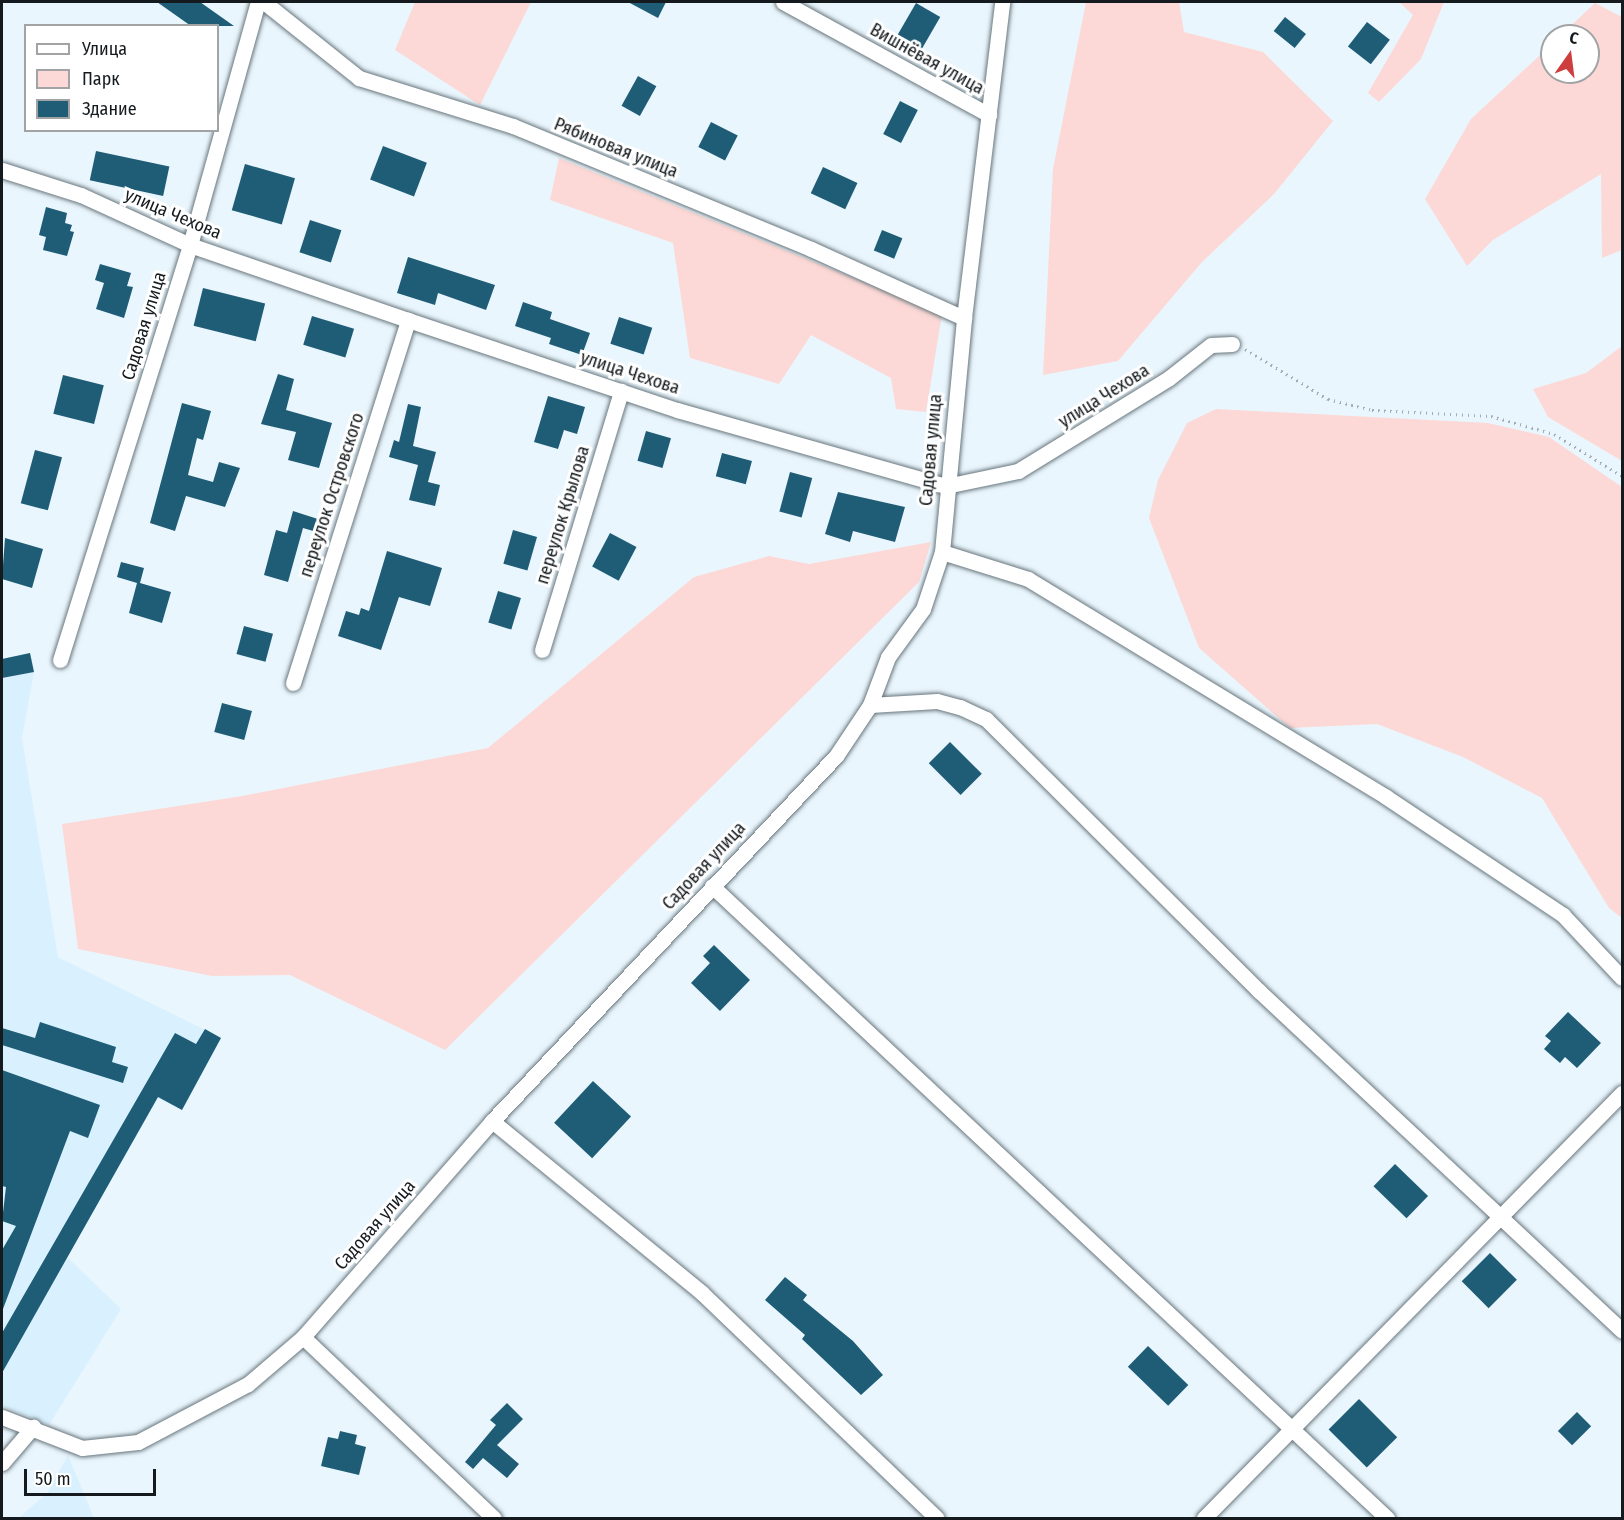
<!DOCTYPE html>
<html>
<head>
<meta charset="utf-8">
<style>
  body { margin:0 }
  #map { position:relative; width:1624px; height:1520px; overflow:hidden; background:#eaf6fd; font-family:"Fira Sans Condensed",sans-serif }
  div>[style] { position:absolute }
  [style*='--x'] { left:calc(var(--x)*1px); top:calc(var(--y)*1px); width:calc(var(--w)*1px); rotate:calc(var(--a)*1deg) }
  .built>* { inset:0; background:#d9f1fe }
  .green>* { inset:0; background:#fcd9d6 }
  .building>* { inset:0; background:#1f5d77; transform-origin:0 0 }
  .path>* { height:3px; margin-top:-1.5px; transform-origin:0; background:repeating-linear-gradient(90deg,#a3adb3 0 1.5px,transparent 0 6px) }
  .roads { filter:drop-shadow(0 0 2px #68767d) drop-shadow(0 0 2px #68767d) }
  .minor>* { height:15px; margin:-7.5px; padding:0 7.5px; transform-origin:7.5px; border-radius:7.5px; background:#fff }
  span { translate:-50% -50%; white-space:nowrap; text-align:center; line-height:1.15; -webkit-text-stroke:6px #fff; paint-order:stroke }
  .street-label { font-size:18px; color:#141a1d }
  .frame { position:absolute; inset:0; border:3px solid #141a1d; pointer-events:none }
  .legend { position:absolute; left:24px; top:24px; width:195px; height:108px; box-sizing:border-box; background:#fff; border:2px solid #a1a3a5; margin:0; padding:8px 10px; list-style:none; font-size:18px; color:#141a1d }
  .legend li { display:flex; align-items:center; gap:12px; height:30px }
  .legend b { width:30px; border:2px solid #a1a3a5 }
  .north { position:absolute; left:1540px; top:24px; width:60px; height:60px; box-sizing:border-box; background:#fff; border:2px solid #a1a3a5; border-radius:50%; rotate:14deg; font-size:16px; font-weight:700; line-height:24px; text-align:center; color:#141a1d }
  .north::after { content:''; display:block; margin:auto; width:21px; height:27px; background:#ce3e3f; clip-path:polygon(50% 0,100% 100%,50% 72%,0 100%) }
  .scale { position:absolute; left:24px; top:1469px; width:132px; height:27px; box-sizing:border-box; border:3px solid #141a1d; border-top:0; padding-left:8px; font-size:18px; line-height:21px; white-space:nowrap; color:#141a1d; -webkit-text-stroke:4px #fff; paint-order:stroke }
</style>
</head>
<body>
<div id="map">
  <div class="built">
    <i style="clip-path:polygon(30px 653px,34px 672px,22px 738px,58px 957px,221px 1038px,182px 1110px,158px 1098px,67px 1257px,121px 1309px,49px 1425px,2px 1406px,2px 659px)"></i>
    <i style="clip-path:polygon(68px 1455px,94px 1518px,19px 1518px,48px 1492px)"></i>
  </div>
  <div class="green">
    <i style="clip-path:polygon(415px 2px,531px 2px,480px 105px,395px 50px)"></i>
    <i style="clip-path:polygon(1086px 2px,1179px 2px,1184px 32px,1263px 52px,1333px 121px,1274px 194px,1202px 262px,1118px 361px,1043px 375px,1053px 169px)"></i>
    <i style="clip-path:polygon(1399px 2px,1444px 2px,1421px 59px,1379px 102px,1368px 93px,1413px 15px)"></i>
    <i style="clip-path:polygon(1595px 3px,1622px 17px,1622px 250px,1602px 258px,1601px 174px,1493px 240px,1467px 266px,1425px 199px,1471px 119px,1552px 44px,1552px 72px,1588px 72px,1588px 36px,1560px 36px)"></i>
    <i style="clip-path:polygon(559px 158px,942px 314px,926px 412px,896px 409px,891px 378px,811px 335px,779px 384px,690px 358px,673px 243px,550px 200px)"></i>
    <i style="clip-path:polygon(1622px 346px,1622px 461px,1548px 417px,1533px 389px,1586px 373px)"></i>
    <i style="clip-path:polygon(1216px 409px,1488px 423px,1549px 437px,1622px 487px,1622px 918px,1609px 908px,1542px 798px,1463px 757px,1377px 724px,1290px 728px,1199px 648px,1149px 518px,1158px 480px,1187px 423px)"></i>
    <i style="clip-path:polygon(931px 542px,919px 582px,445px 1050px,290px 975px,212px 976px,78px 949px,62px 824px,242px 796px,488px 748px,694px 577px,769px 556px,809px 564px)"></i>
  </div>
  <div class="building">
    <i style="clip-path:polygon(157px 2px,200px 2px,234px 26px,191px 26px)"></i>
    <i style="clip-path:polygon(628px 2px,666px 2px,658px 18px)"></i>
    <i style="left:916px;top:3px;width:28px;height:39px;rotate:30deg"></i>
    <i style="left:1285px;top:17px;width:27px;height:18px;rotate:39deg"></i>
    <i style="left:1367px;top:22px;width:29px;height:31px;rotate:38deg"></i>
    <i style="left:638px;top:76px;width:21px;height:34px;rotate:29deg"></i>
    <i style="left:900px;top:101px;width:20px;height:37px;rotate:27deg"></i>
    <i style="left:711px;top:122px;width:30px;height:28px;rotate:27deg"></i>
    <i style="left:383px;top:146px;width:47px;height:36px;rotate:21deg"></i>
    <i style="left:96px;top:151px;width:75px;height:30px;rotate:12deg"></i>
    <i style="left:245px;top:164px;width:52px;height:48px;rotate:16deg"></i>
    <i style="left:823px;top:167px;width:38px;height:29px;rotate:25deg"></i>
    <i style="clip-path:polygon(46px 207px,67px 213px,65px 223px,72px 225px,70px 231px,74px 232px,67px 256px,43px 250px,46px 237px,39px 235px)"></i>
    <i style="left:310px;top:220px;width:33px;height:34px;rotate:18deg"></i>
    <i style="left:882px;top:230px;width:22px;height:22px;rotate:22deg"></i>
    <i style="clip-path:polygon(408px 257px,495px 285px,486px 310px,438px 293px,435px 305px,397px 293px)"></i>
    <i style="clip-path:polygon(100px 264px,131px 273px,127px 286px,133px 287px,124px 318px,96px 309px,104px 283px,95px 280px)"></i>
    <i style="left:203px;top:288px;width:64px;height:39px;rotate:14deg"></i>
    <i style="clip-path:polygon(523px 302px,552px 312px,550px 319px,590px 333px,582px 355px,549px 344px,551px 338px,515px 326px)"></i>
    <i style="left:312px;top:316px;width:44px;height:30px;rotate:17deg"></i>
    <i style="left:619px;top:317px;width:35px;height:28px;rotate:18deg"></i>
    <i style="clip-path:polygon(278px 374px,294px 379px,286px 410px,332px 423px,319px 468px,288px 460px,296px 432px,261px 424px)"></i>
    <i style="left:63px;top:375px;width:42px;height:40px;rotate:14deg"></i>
    <i style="clip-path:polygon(548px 396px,585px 407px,577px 434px,564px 430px,558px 449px,534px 442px)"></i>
    <i style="clip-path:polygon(182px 403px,211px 411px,203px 440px,197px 438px,188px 475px,213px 482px,219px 462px,240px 468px,225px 507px,186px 496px,175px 531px,150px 523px)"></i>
    <i style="clip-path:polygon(408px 404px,421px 407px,413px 446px,436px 452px,428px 482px,440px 485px,435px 506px,409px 500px,418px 465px,389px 457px,394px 440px,399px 442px)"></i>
    <i style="left:646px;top:431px;width:26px;height:31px;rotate:16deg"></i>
    <i style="left:35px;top:450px;width:28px;height:55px;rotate:15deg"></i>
    <i style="left:722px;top:453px;width:31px;height:24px;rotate:15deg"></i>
    <i style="left:790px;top:472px;width:23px;height:41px;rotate:15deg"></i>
    <i style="clip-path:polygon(838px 492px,905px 507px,895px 542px,853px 531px,850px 542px,825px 534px)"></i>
    <i style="clip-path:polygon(293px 511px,324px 521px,320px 533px,303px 528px,288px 582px,264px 575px,276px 530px,287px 533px)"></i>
    <i style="left:513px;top:530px;width:25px;height:35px;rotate:16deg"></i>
    <i style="left:610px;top:533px;width:30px;height:38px;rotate:28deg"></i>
    <i style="clip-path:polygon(5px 538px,43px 549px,32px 588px,2px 579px)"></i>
    <i style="clip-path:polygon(387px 551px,442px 568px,430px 606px,399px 597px,381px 650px,338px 636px,346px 611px,359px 615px,361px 608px,369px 611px)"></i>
    <i style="clip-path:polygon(121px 562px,144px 568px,140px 583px,171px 592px,162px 623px,129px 613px,137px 583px,117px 577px)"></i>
    <i style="left:498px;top:591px;width:24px;height:33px;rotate:17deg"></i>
    <i style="left:244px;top:626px;width:30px;height:29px;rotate:15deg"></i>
    <i style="clip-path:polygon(30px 653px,34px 672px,2px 678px,2px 659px)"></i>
    <i style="left:222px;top:703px;width:31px;height:30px;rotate:15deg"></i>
    <i style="left:950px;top:742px;width:45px;height:30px;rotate:45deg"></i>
    <i style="clip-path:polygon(714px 945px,750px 980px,720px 1011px,691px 983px,710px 963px,703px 956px)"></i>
    <i style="clip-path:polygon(1568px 1012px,1601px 1043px,1577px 1068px,1565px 1057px,1560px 1063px,1544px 1049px,1551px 1041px,1545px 1036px)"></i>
    <i style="clip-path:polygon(40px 1022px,116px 1047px,112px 1062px,128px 1067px,123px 1083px,2px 1045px,2px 1028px,35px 1038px)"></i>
    <i style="clip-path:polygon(205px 1029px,221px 1038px,182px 1110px,158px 1097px,2px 1373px,2px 1333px,175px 1033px,196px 1044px)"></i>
    <i style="clip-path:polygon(2px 1070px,100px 1105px,88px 1138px,70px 1131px,3px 1309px,2px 1250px,16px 1226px,2px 1221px,6px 1187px,2px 1186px)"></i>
    <i style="left:593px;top:1081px;width:52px;height:57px;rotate:43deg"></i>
    <i style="left:1395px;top:1164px;width:46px;height:31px;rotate:44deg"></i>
    <i style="left:1490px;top:1253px;width:38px;height:40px;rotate:45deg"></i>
    <i style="clip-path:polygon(785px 1277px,807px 1295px,803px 1300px,853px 1341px,883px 1375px,861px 1395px,802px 1339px,805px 1335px,765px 1300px)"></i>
    <i style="left:1148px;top:1346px;width:56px;height:29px;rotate:44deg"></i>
    <i style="left:1359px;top:1399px;width:54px;height:43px;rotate:45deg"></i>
    <i style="clip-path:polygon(507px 1403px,523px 1419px,497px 1445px,519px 1464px,507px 1478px,483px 1458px,473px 1469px,465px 1462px,496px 1425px,490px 1420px)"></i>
    <i style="left:1577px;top:1412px;width:20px;height:27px;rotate:45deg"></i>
    <i style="clip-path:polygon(340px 1431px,357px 1435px,355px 1444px,366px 1447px,359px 1475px,321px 1466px,328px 1437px,338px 1439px)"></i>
  </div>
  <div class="path">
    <i style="--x:1245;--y:349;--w:97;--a:31.1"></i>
    <i style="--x:1328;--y:399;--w:45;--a:14"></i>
    <i style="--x:1372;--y:410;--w:119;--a:2.9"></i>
    <i style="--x:1491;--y:416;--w:66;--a:15.9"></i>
    <i style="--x:1554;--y:434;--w:80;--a:31.7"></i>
  </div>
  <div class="roads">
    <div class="minor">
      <i style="--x:264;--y:2;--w:122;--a:38.7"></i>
      <i style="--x:359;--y:78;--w:161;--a:17.3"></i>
      <i style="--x:513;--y:126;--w:322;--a:22.4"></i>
      <i style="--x:811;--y:249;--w:168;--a:24.3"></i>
      <i style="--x:783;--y:2;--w:235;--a:28.7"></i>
      <i style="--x:2;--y:170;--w:83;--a:17.6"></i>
      <i style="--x:81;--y:195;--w:120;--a:24.6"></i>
      <i style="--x:190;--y:245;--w:231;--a:19"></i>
      <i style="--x:408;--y:320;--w:284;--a:18.5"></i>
      <i style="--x:677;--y:410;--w:280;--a:15.8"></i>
      <i style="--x:946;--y:486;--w:74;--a:-11.8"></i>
      <i style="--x:1018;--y:471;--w:177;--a:-31.6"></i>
      <i style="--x:1169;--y:378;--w:53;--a:-38.2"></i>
      <i style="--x:1211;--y:345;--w:21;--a:-3"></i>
      <i style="--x:942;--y:552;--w:90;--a:17.4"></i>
      <i style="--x:1028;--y:579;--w:419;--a:31.3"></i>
      <i style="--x:1386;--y:797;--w:213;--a:33.7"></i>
      <i style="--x:1563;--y:915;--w:86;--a:46.9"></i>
      <i style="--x:542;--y:650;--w:271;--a:-73"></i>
      <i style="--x:60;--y:660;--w:435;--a:-72.6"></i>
      <i style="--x:190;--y:245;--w:252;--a:-74.4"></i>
      <i style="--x:293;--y:683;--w:381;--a:-72.4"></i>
      <i style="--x:870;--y:705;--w:67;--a:-3.4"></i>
      <i style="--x:937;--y:701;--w:24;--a:15"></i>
      <i style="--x:960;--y:707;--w:29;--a:25"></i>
      <i style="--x:986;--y:719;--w:385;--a:44.9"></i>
      <i style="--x:1259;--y:991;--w:497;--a:43.1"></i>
      <i style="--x:712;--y:886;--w:925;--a:43.12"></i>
      <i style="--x:492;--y:1121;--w:271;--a:39.3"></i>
      <i style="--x:702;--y:1293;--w:325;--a:43.8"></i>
      <i style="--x:303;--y:1337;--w:263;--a:43.5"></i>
      <i style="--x:2;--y:1417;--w:86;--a:21.2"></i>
      <i style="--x:82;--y:1448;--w:56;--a:-6.1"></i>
      <i style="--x:138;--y:1442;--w:124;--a:-27.8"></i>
      <i style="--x:248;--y:1384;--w:72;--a:-40.5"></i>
      <i style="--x:303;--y:1337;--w:287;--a:-48.8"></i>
      <i style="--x:492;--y:1121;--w:502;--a:-46.7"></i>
      <i style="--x:836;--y:756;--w:61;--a:-56.3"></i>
      <i style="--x:870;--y:705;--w:51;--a:-69.4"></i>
      <i style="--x:888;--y:657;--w:59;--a:-53.9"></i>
      <i style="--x:923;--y:609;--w:60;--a:-71.6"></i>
      <i style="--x:942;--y:552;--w:235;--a:-84.6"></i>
      <i style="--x:964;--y:318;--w:318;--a:-83.1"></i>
      <i style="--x:2;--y:1463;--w:48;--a:-49.3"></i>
      <i style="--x:1204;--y:1518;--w:596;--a:-45.48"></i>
    </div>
  </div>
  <div class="street-label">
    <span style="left:927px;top:59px;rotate:29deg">Вишнёвая улица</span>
    <span style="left:616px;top:148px;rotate:22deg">Рябиновая улица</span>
    <span style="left:173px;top:214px;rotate:23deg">улица Чехова</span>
    <span style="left:144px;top:326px;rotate:-73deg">Садовая улица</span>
    <span style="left:630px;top:373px;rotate:18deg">улица Чехова</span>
    <span style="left:1104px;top:396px;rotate:-32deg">улица Чехова</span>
    <span style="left:931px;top:450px;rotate:-85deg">Садовая улица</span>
    <span style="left:332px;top:495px;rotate:-72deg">переулок Островского</span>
    <span style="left:563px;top:515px;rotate:-73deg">переулок Крылова</span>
    <span style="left:704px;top:866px;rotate:-47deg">Садовая улица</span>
    <span style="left:375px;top:1225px;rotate:-49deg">Садовая улица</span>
  </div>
  <div class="frame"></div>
  <ul class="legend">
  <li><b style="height:8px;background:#fff"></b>Улица</li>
  <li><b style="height:16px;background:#fcd9d6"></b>Парк</li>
  <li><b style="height:16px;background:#1f5d77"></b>Здание</li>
  </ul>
  <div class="north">С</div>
  <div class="scale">50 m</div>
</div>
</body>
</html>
